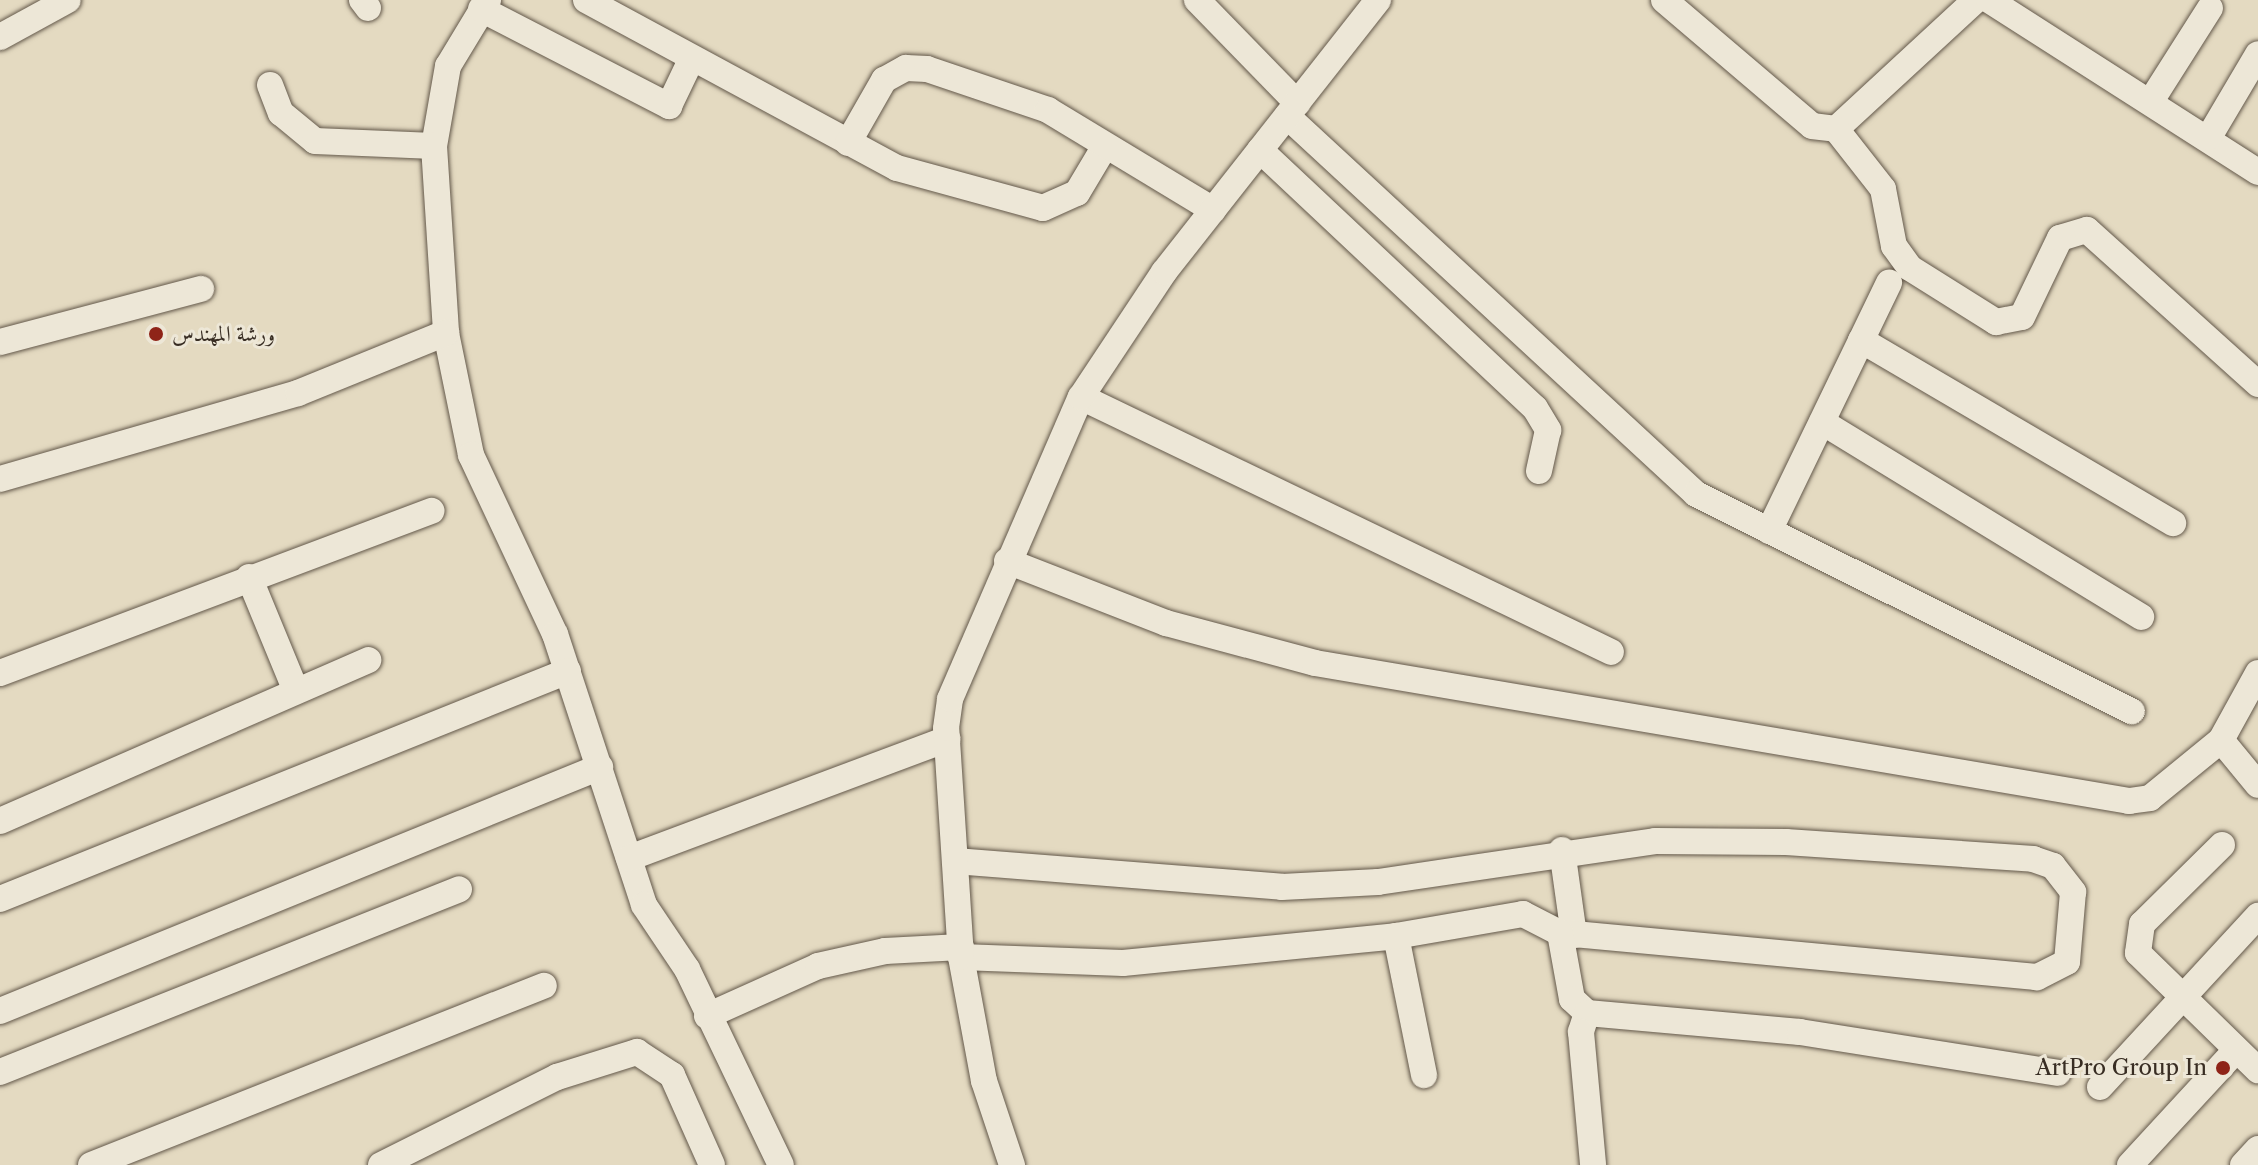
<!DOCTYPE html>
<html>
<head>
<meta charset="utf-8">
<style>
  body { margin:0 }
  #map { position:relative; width:2258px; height:1165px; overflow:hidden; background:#e4dac1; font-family:"Libre Caslon Text",Amiri,serif }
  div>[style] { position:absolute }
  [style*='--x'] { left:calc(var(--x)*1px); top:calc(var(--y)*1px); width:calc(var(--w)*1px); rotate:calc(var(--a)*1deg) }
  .roads { filter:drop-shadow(0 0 2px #63584a) drop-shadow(0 0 2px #63584a) }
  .minor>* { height:26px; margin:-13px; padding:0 13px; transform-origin:13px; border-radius:13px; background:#ede7d7 }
  .dots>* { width:22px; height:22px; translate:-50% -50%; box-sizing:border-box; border:4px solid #ede7d7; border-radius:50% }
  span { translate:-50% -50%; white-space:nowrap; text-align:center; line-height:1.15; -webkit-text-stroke:6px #ede7d7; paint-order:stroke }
  .poi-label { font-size:22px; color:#382d23 }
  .left { translate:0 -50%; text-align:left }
  .right { translate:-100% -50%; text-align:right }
</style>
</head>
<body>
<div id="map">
  <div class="roads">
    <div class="minor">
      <i style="--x:362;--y:0;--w:10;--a:53"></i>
      <i style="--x:488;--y:0;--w:77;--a:121.2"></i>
      <i style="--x:448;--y:66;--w:81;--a:99.9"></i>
      <i style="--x:434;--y:146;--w:187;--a:86.3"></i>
      <i style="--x:446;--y:333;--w:125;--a:78.4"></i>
      <i style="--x:471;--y:455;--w:198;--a:64.9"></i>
      <i style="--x:555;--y:634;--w:285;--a:71.8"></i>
      <i style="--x:644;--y:905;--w:77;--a:56.1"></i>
      <i style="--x:687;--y:969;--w:217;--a:64.4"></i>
      <i style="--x:586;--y:0;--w:353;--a:28.4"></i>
      <i style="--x:897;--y:168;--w:151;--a:15.3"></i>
      <i style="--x:1043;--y:208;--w:37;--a:-24"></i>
      <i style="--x:1077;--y:193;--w:55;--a:-59.2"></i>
      <i style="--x:1197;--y:0;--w:144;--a:45.8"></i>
      <i style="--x:1664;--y:0;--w:194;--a:40.4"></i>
      <i style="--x:1812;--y:126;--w:24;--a:7"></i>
      <i style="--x:1836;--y:129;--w:190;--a:-42.7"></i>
      <i style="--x:1989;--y:0;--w:319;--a:32.6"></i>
      <i style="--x:481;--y:9;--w:212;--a:27.3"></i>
      <i style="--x:669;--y:106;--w:53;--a:-64.4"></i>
      <i style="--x:0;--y:37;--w:77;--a:-28.6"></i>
      <i style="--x:270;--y:85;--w:30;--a:69"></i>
      <i style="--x:281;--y:113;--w:44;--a:39.5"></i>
      <i style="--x:315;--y:141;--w:119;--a:2.4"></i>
      <i style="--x:2151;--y:101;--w:110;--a:-57.6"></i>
      <i style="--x:1287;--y:116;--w:557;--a:42.74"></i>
      <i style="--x:1696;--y:494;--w:487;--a:26.5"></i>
      <i style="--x:1836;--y:129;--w:76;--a:51.9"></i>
      <i style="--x:1883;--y:189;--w:58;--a:79.1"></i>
      <i style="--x:1894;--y:246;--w:27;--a:54"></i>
      <i style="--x:1910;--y:268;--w:102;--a:32.1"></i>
      <i style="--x:1996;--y:322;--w:26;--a:-11"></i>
      <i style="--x:2022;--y:317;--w:88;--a:-64.3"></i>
      <i style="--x:2060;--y:238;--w:28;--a:-17"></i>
      <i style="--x:2087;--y:230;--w:230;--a:42"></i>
      <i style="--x:2209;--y:137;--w:96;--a:-59.4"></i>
      <i style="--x:848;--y:143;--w:73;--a:-60.3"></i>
      <i style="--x:884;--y:80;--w:25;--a:-29"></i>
      <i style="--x:906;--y:68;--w:21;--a:3"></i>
      <i style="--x:927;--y:69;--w:128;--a:18.7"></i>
      <i style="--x:1048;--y:110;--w:193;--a:31.2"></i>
      <i style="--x:1260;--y:150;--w:377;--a:43.2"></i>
      <i style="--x:1535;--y:408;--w:26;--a:59"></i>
      <i style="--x:1548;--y:430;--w:42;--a:102.4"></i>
      <i style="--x:1861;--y:340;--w:362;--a:30.4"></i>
      <i style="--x:0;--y:342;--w:208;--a:-14.8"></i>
      <i style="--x:1081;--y:397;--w:588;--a:25.69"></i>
      <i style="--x:1822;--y:422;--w:374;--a:31.4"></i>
      <i style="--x:0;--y:479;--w:310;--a:-16.1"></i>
      <i style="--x:298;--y:393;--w:160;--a:-22.1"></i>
      <i style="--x:1769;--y:531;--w:276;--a:-64.2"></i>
      <i style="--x:1007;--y:561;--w:171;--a:21.3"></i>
      <i style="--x:1166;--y:623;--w:154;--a:15"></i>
      <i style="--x:1315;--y:663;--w:826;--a:9.62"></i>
      <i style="--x:2129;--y:801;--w:21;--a:-8"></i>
      <i style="--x:2150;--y:798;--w:92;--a:-39.2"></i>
      <i style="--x:249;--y:577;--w:123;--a:67.6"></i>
      <i style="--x:0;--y:673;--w:461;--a:-20.6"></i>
      <i style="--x:2258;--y:673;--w:77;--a:118.9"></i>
      <i style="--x:2221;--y:740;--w:58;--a:50.6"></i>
      <i style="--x:0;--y:821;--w:402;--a:-23.6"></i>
      <i style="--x:2222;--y:845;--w:112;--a:135.4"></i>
      <i style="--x:2142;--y:924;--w:29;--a:98"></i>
      <i style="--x:2138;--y:953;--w:168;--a:44.3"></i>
      <i style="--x:1562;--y:850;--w:86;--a:82"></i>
      <i style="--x:629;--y:858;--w:340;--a:-20.5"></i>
      <i style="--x:955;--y:861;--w:328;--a:4.5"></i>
      <i style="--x:1282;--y:887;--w:96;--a:-3"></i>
      <i style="--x:1378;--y:882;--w:280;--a:-8.4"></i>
      <i style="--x:1655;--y:841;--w:131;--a:0.4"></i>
      <i style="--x:1786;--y:842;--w:248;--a:3.9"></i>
      <i style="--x:2033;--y:859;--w:21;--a:19"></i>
      <i style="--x:2053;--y:866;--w:33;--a:52"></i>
      <i style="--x:2073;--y:892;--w:70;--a:94.9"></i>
      <i style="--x:2067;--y:962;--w:34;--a:153"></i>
      <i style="--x:2037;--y:977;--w:479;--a:-174.7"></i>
      <i style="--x:0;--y:899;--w:612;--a:-21.87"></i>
      <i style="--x:1396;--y:936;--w:142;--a:78.6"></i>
      <i style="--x:961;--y:957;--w:162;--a:2.1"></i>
      <i style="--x:1123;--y:963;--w:274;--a:-5.6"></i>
      <i style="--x:1396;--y:936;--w:129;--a:-9.8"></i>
      <i style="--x:1523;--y:914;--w:42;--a:27.2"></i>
      <i style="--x:1560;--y:933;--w:67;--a:79.7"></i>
      <i style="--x:1572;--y:999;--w:21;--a:43"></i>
      <i style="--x:1587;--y:1013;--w:214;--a:5.1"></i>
      <i style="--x:1800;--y:1032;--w:261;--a:9"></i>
      <i style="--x:0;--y:1011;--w:648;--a:-22.13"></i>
      <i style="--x:1587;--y:1013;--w:20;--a:108"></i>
      <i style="--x:1581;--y:1032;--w:134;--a:84.8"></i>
      <i style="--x:707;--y:1016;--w:122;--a:-24.2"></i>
      <i style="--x:818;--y:966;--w:69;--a:-12.6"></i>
      <i style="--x:885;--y:951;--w:76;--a:-3"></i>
      <i style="--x:0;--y:1072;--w:494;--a:-21.7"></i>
      <i style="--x:2100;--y:1087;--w:233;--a:-47.3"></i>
      <i style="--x:91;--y:1165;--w:487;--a:-21.6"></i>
      <i style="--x:381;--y:1165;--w:197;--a:-26.6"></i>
      <i style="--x:557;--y:1077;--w:84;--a:-17.4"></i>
      <i style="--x:637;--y:1052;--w:42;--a:33.3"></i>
      <i style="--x:672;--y:1075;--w:98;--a:66"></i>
      <i style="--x:1012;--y:1165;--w:89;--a:-108.4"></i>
      <i style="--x:984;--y:1081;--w:126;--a:-100.5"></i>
      <i style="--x:961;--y:957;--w:229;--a:-93.7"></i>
      <i style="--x:946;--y:728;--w:29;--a:-82"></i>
      <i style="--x:950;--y:699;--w:329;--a:-66.6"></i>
      <i style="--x:1081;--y:397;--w:150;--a:-56.4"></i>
      <i style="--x:1164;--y:272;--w:346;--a:-51.8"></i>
      <i style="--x:2130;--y:1165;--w:156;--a:-47.3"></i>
      <i style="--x:2243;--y:1165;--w:22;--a:-47"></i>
    </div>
  </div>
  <div class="dots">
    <i style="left:156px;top:334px;background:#8f2418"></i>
    <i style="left:2223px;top:1068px;background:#8f2418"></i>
  </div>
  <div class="poi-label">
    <span class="left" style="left:172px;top:334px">ورشة المهندس</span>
    <span class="right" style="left:2207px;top:1068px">ArtPro Group In</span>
  </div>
</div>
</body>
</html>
